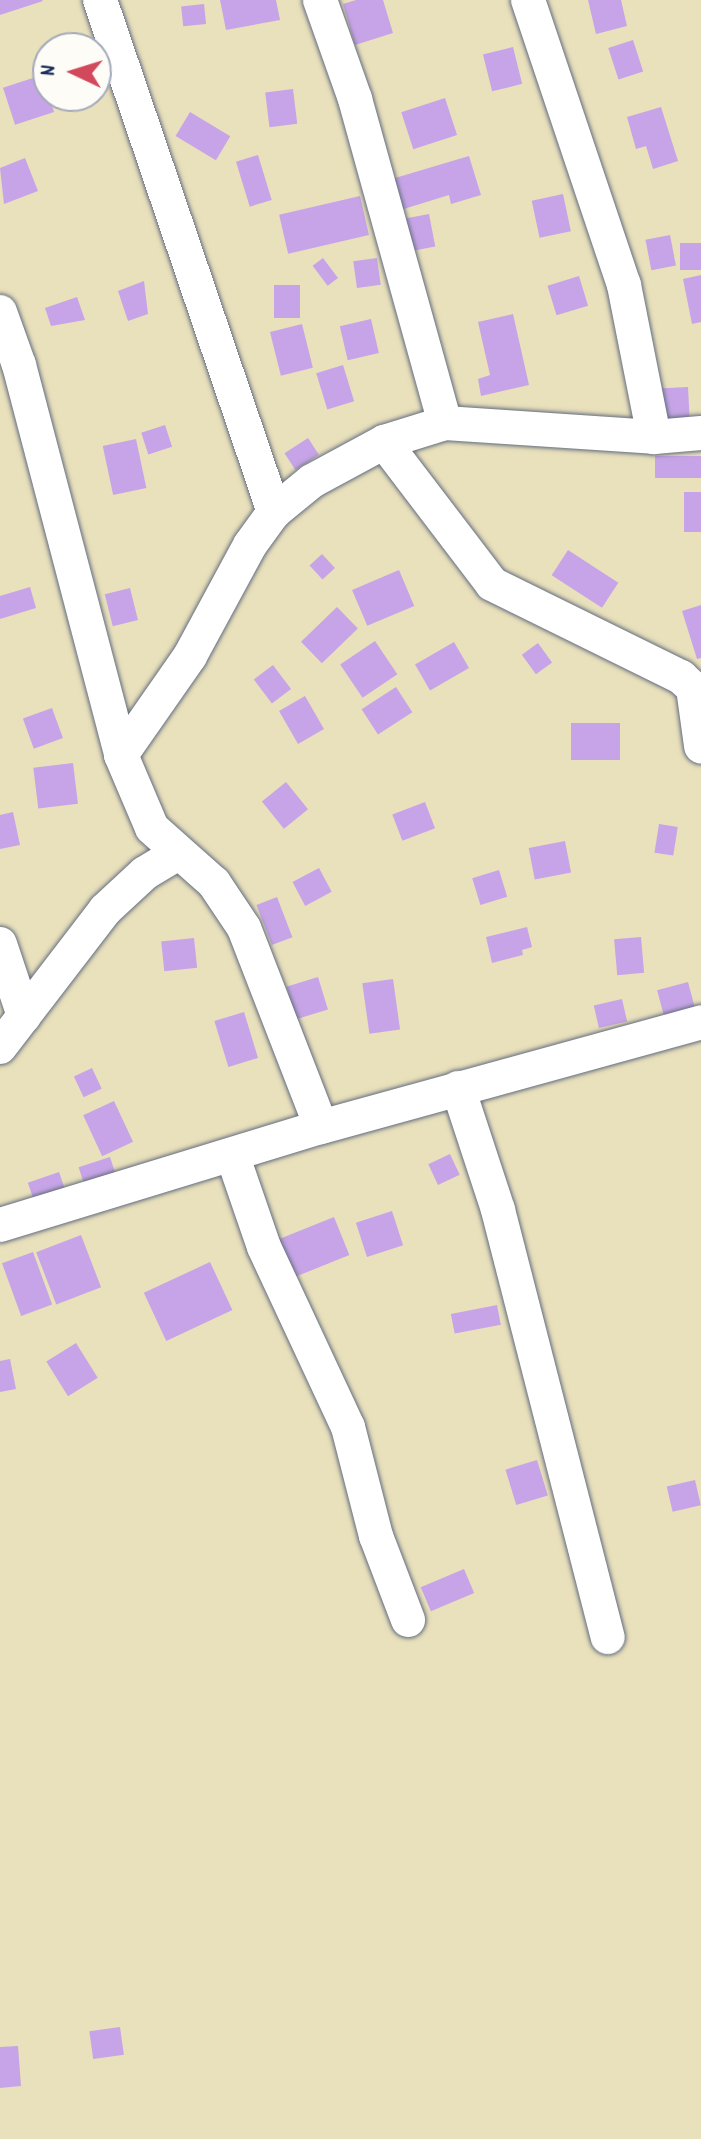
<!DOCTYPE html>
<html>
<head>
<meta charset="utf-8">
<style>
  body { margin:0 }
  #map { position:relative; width:701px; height:2139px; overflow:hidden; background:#e9e0bc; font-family:Dekko,sans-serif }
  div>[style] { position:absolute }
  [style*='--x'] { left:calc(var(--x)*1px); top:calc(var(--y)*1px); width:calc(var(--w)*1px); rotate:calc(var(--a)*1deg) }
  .building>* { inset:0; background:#c7a4e7; transform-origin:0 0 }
  .roads { filter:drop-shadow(0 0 2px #636d7f) drop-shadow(0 0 2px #636d7f) }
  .minor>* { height:34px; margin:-17px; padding:0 17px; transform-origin:17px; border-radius:17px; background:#fff }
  span { translate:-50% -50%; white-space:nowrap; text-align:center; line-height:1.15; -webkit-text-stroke:6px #fdfcf7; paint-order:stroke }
  .north { position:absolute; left:32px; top:32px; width:80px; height:80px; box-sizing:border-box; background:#fdfcf7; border:2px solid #a3aaba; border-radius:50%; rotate:274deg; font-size:22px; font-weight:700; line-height:32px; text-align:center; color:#1b2f5e }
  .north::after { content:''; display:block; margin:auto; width:28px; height:36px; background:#d1495b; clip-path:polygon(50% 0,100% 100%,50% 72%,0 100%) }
</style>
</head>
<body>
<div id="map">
  <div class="building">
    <i style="clip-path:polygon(0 0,42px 0,43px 1px,0 15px)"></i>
    <i style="clip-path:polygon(220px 0,276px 0,280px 20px,226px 30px)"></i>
    <i style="clip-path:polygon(356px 0,383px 0,393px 33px,355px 45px,343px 4px)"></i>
    <i style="clip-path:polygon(588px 0,621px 0,627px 26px,596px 34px)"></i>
    <i style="left:204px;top:4px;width:20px;height:23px;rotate:84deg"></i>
    <i style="left:633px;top:40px;width:33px;height:26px;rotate:72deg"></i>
    <i style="left:513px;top:47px;width:38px;height:31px;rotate:76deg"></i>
    <i style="left:42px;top:75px;width:39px;height:41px;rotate:72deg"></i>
    <i style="left:293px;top:89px;width:35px;height:28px;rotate:83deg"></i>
    <i style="left:445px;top:98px;width:39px;height:46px;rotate:72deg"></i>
    <i style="clip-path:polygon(661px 107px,678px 161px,653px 169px,646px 146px,636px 149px,627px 117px)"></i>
    <i style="left:190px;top:112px;width:47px;height:28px;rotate:31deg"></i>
    <i style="left:258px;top:155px;width:47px;height:23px;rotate:73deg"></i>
    <i style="clip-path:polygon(469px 156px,481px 195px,451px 204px,449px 195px,394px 212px,385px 181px)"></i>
    <i style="clip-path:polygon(25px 158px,38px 191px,4px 204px,0 168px)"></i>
    <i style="left:563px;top:194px;width:38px;height:32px;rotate:78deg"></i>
    <i style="left:360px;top:196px;width:40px;height:83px;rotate:77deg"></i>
    <i style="left:429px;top:214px;width:33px;height:32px;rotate:79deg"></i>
    <i style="left:670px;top:235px;width:31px;height:25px;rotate:79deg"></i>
    <i style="left:701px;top:243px;width:27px;height:21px;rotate:90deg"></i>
    <i style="left:323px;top:258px;width:25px;height:13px;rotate:53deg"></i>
    <i style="left:377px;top:258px;width:27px;height:24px;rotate:82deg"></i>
    <i style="clip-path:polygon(701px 275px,701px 322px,692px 324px,683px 279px)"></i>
    <i style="left:579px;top:276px;width:31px;height:33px;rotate:73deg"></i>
    <i style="clip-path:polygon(144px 281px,148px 314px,128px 321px,118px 291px)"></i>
    <i style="left:274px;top:285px;width:26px;height:33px"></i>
    <i style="clip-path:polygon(77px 297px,85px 320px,51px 326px,45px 308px)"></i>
    <i style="clip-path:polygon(513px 314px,529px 385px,481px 396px,478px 379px,490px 375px,478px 322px)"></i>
    <i style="left:371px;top:319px;width:35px;height:32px;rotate:77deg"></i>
    <i style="left:302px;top:324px;width:45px;height:33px;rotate:76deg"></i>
    <i style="left:343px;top:365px;width:38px;height:28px;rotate:73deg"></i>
    <i style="left:688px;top:387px;width:34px;height:30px;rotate:87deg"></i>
    <i style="left:165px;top:425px;width:23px;height:25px;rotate:72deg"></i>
    <i style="left:308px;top:438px;width:20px;height:28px;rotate:57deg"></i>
    <i style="left:136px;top:439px;width:50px;height:34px;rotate:78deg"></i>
    <i style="left:701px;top:456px;width:22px;height:46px;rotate:90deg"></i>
    <i style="left:684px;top:492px;width:17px;height:40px"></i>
    <i style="left:568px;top:550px;width:60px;height:30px;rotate:33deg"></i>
    <i style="left:322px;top:554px;width:19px;height:17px;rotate:47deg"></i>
    <i style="left:399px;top:570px;width:39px;height:51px;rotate:67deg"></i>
    <i style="clip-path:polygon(30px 587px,36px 608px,0 619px,0 596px)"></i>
    <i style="left:130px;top:588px;width:33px;height:26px;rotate:76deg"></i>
    <i style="clip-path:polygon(701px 605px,701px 658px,697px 659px,682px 611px)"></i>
    <i style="left:337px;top:607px;width:30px;height:50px;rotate:46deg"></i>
    <i style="left:375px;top:641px;width:40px;height:42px;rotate:56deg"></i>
    <i style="left:454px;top:642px;width:30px;height:45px;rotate:60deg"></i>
    <i style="left:538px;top:643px;width:24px;height:20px;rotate:54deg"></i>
    <i style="left:273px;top:665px;width:30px;height:24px;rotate:53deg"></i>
    <i style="left:396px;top:687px;width:30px;height:41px;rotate:57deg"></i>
    <i style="left:305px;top:696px;width:38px;height:30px;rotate:60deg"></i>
    <i style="left:52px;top:708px;width:32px;height:31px;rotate:70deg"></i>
    <i style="left:571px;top:723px;width:49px;height:37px"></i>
    <i style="left:73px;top:763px;width:41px;height:40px;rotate:83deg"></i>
    <i style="left:286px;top:782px;width:35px;height:31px;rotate:51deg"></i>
    <i style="left:425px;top:802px;width:28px;height:35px;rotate:69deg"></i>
    <i style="clip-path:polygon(13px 812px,20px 845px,0 849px,0 815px)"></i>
    <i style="left:659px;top:824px;width:19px;height:29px;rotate:9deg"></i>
    <i style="left:565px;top:841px;width:32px;height:37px;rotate:79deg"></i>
    <i style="left:319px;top:868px;width:27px;height:30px;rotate:62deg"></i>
    <i style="left:499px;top:870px;width:28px;height:28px;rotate:73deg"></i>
    <i style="left:277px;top:897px;width:43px;height:22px;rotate:69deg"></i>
    <i style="clip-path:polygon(527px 927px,532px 947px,522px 950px,523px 955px,492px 963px,486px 937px)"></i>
    <i style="left:641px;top:937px;width:36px;height:27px;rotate:85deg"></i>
    <i style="left:194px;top:938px;width:30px;height:33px;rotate:84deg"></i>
    <i style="left:318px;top:977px;width:34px;height:33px;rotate:73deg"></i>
    <i style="left:393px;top:979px;width:51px;height:31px;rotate:82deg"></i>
    <i style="left:688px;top:982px;width:28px;height:32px;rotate:75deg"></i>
    <i style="left:622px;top:999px;width:23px;height:29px;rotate:77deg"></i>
    <i style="left:244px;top:1012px;width:48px;height:31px;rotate:73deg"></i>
    <i style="left:92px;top:1068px;width:23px;height:20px;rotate:65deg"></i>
    <i style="left:114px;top:1101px;width:45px;height:34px;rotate:65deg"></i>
    <i style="left:450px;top:1154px;width:23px;height:24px;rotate:65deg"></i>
    <i style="left:110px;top:1157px;width:20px;height:33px;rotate:72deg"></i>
    <i style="left:59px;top:1172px;width:21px;height:33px;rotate:71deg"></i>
    <i style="left:392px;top:1211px;width:36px;height:38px;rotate:72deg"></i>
    <i style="left:334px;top:1217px;width:41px;height:61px;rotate:68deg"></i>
    <i style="left:81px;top:1235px;width:56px;height:48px;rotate:69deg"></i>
    <i style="left:33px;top:1252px;width:56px;height:33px;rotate:70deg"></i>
    <i style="left:210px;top:1262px;width:53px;height:73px;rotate:65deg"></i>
    <i style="left:497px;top:1305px;width:20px;height:47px;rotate:79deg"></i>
    <i style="left:76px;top:1343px;width:41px;height:35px;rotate:58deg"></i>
    <i style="clip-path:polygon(10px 1359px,16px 1389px,0 1392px,0 1361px)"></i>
    <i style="left:537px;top:1460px;width:37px;height:33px;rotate:73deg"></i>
    <i style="left:695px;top:1480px;width:26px;height:29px;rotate:77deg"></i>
    <i style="left:464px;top:1569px;width:26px;height:47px;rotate:67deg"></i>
    <i style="left:120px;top:2027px;width:28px;height:31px;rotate:82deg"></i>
    <i style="clip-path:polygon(18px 2046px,21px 2086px,0 2088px,0 2047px)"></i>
  </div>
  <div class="roads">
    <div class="minor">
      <i style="--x:100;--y:0;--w:541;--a:71.23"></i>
      <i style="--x:320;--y:0;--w:105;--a:70.5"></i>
      <i style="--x:355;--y:99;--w:336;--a:74.5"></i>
      <i style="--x:528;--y:0;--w:301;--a:71.4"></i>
      <i style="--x:624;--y:285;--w:155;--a:78.8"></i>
      <i style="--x:0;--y:312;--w:56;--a:70.3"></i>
      <i style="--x:19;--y:365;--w:403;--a:75.3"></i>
      <i style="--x:121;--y:755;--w:79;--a:67"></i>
      <i style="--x:152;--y:828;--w:83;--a:41.6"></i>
      <i style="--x:214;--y:883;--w:54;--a:56.3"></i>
      <i style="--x:244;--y:928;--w:213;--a:68.8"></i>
      <i style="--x:384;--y:442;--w:178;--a:52.7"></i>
      <i style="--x:492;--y:584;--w:211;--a:26.2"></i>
      <i style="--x:681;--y:677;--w:16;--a:43"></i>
      <i style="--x:693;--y:688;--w:59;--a:82.1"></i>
      <i style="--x:121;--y:755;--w:121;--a:-55.1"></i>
      <i style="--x:190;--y:656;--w:126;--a:-61.6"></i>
      <i style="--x:250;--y:545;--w:41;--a:-54"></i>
      <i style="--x:274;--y:512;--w:49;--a:-39.2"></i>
      <i style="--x:312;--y:481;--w:82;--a:-28.4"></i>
      <i style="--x:384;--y:442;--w:64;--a:-17.3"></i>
      <i style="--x:445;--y:423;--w:209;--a:3.8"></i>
      <i style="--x:654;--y:437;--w:47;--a:-4.9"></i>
      <i style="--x:0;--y:944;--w:76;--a:71.6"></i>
      <i style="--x:0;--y:1047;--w:173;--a:-52.5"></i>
      <i style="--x:105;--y:910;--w:54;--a:-42.8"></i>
      <i style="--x:145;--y:873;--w:37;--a:-31"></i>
      <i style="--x:458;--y:1088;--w:128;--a:71.8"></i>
      <i style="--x:498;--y:1210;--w:441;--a:75.6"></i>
      <i style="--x:233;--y:1157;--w:95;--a:71"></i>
      <i style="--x:264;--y:1247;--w:199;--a:65"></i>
      <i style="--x:348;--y:1427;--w:113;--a:75.6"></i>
      <i style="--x:376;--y:1536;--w:90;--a:69.1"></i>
      <i style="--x:0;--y:1225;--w:336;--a:-17"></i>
      <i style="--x:321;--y:1127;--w:394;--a:-15.4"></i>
    </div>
  </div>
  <div class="north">N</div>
</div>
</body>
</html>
